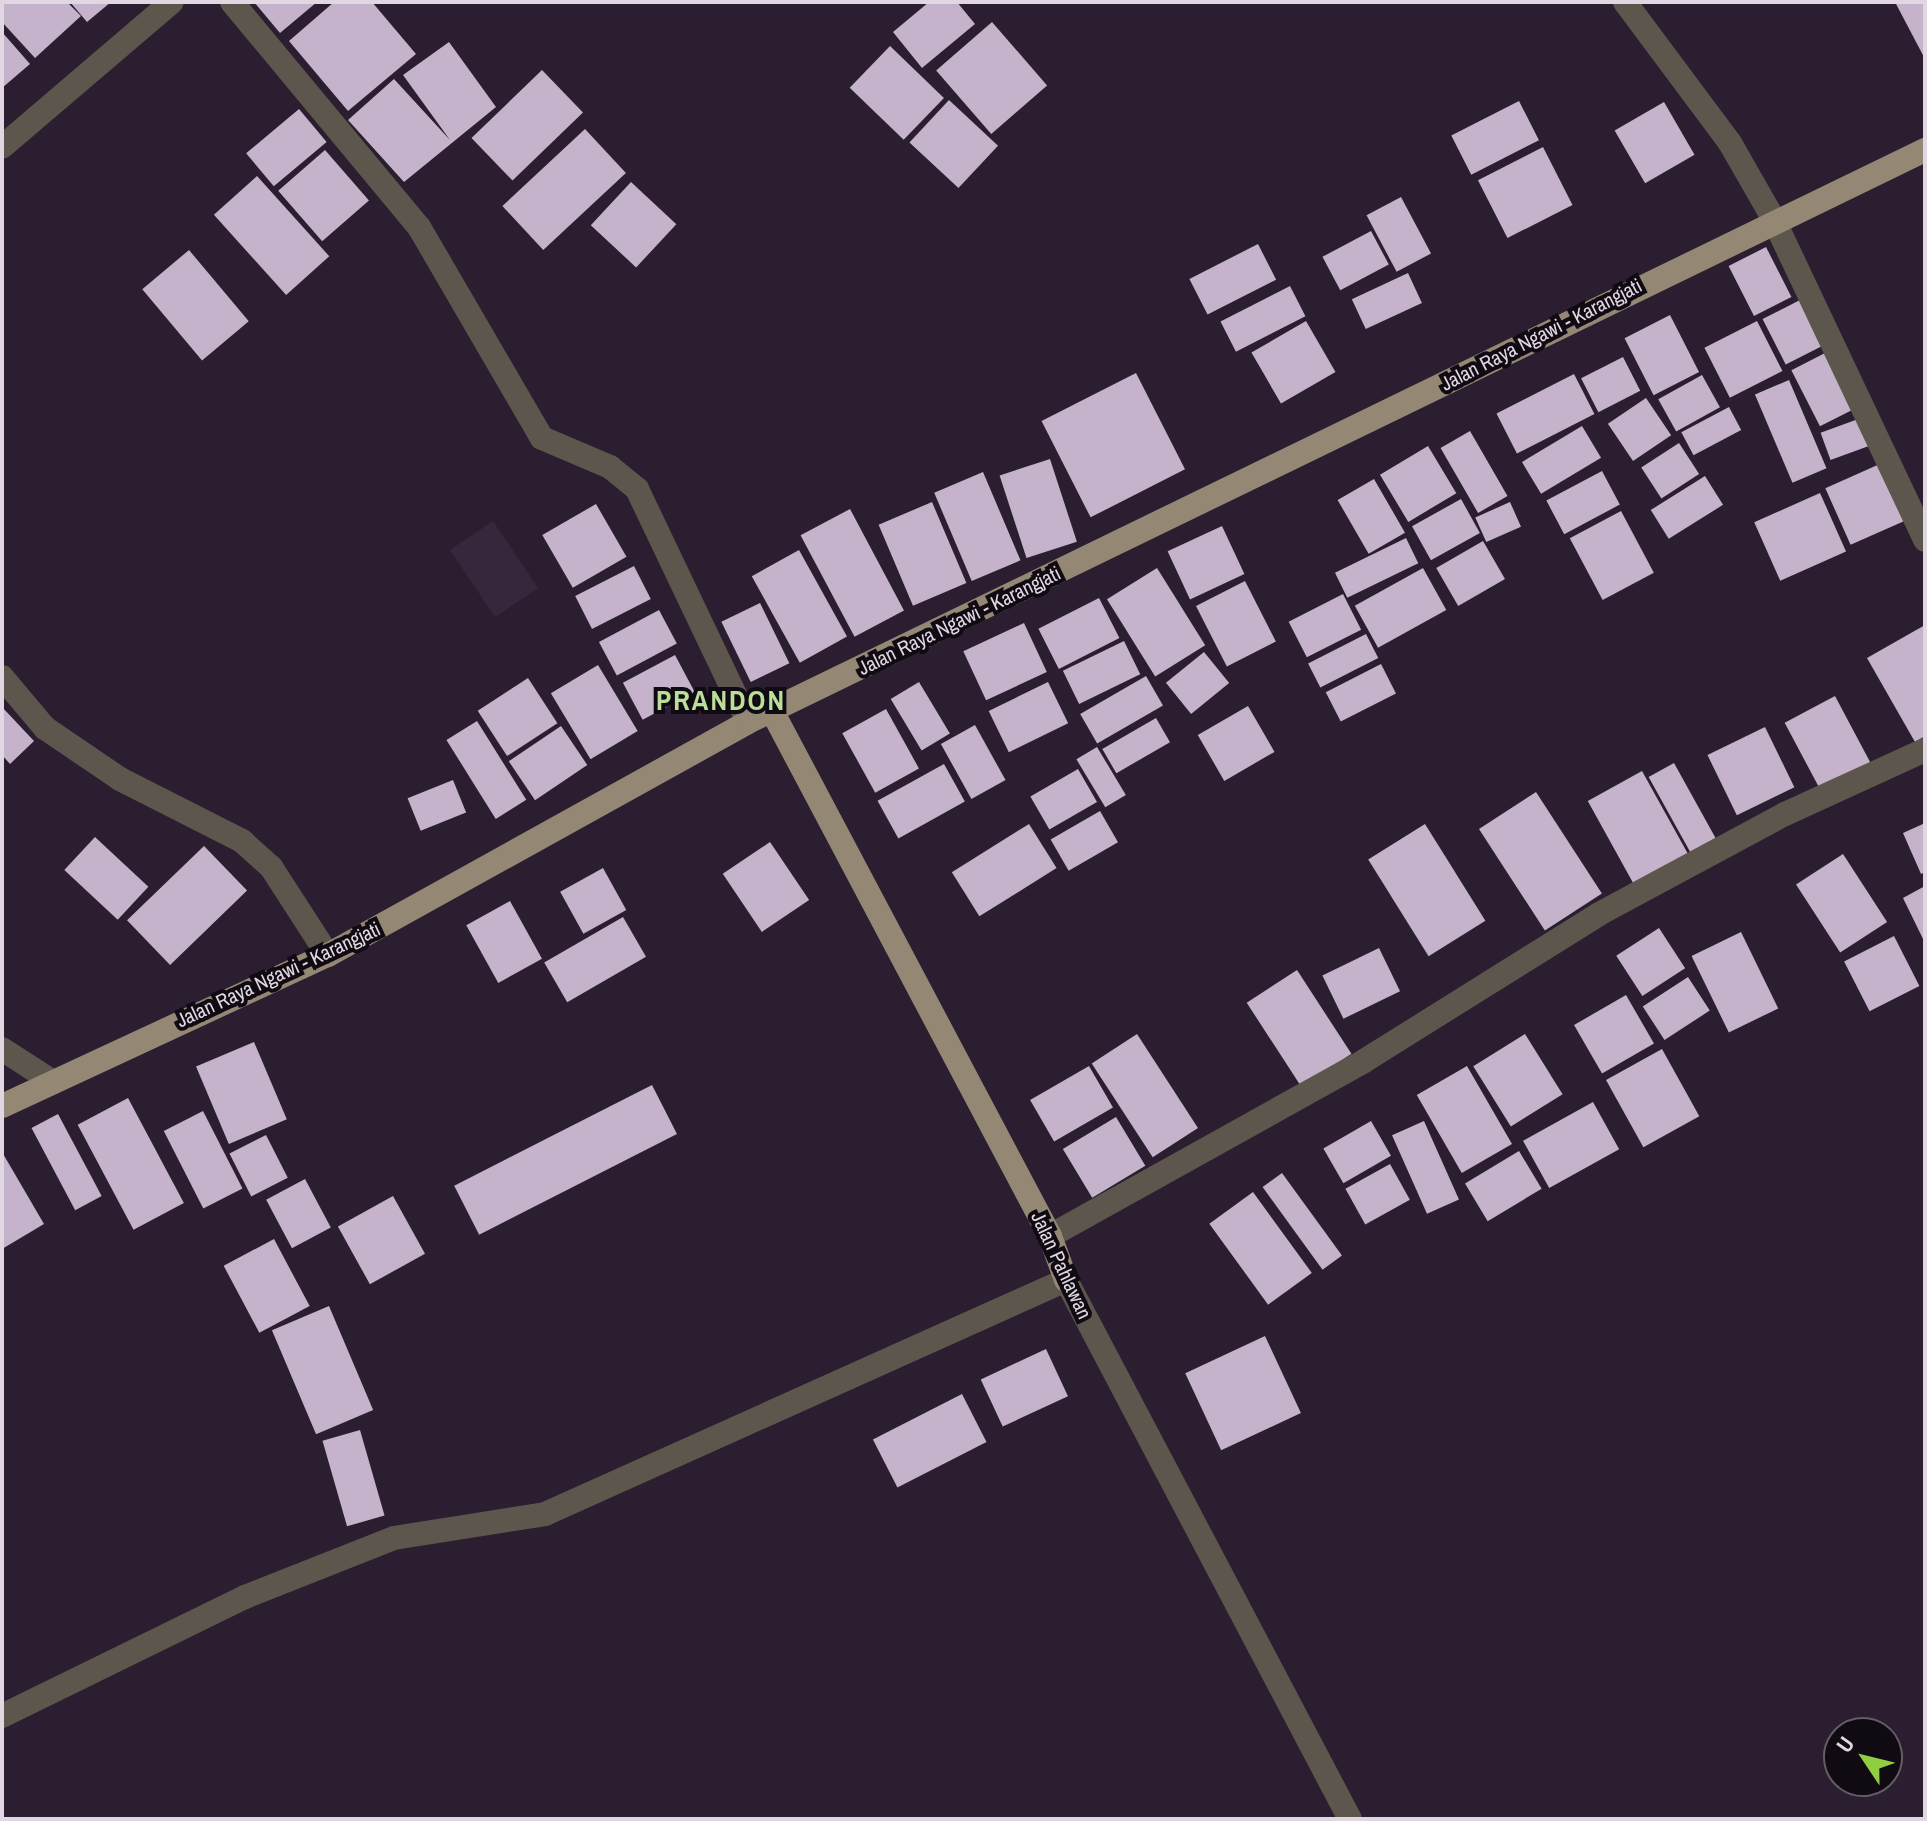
<!DOCTYPE html>
<html>
<head>
<meta charset="utf-8">
<style>
  body { margin:0 }
  #map { position:relative; width:1927px; height:1821px; overflow:hidden; background:#2b1e30; font-family:"Archivo Narrow",sans-serif }
  div>[style] { position:absolute }
  [style*='--x'] { left:calc(var(--x)*1px); top:calc(var(--y)*1px); width:calc(var(--w)*1px); rotate:calc(var(--a)*1deg) }
  .built>* { inset:0; background:#37273d; transform-origin:0 0 }
  .building>* { inset:0; background:#c4b3ca; transform-origin:0 0 }
  .minor>* { height:24px; margin:-12px; padding:0 12px; transform-origin:12px; border-radius:12px; background:#5c564c }
  .major>* { height:24px; margin:-12px; padding:0 12px; transform-origin:12px; border-radius:12px; background:#948774 }
  span { translate:-50% -50%; white-space:nowrap; text-align:center; line-height:1.15; -webkit-text-stroke:8px #100a12; paint-order:stroke }
  .street-label { font-size:20px; color:#e0d7e3 }
  .district-label { font-size:28px; color:#bbde98; font-weight:700; letter-spacing:2px }
  .frame { position:absolute; inset:0; border:4px solid #e0d7e3; pointer-events:none }
  .north { position:absolute; left:1823px; top:1717px; width:80px; height:80px; box-sizing:border-box; background:#100a12; border:2px solid #635c66; border-radius:50%; rotate:305deg; font-size:22px; font-weight:700; line-height:32px; text-align:center; color:#e0d7e3 }
  .north::after { content:''; display:block; margin:auto; width:28px; height:36px; background:#90cd41; clip-path:polygon(50% 0,100% 100%,50% 72%,0 100%) }
</style>
</head>
<body>
<div id="map">
  <div class="built">
    <i style="left:493px;top:521px;width:81px;height:52px;rotate:56deg"></i>
  </div>
  <div class="building">
    <i style="clip-path:polygon(2px 2px,67px 2px,81px 16px,35px 58px,2px 22px)"></i>
    <i style="clip-path:polygon(70px 2px,111px 2px,87px 22px)"></i>
    <i style="clip-path:polygon(254px 2px,317px 2px,280px 33px)"></i>
    <i style="clip-path:polygon(334px 2px,372px 2px,416px 54px,348px 111px,289px 41px)"></i>
    <i style="clip-path:polygon(929px 2px,957px 2px,975px 24px,922px 68px,893px 32px)"></i>
    <i style="clip-path:polygon(1895px 2px,1925px 2px,1925px 59px)"></i>
    <i style="left:992px;top:22px;width:84px;height:74px;rotate:49deg"></i>
    <i style="clip-path:polygon(2px 32px,30px 64px,2px 88px)"></i>
    <i style="clip-path:polygon(449px 42px,496px 107px,404px 182px,348px 120px,394px 79px,450px 140px,403px 75px)"></i>
    <i style="left:890px;top:46px;width:75px;height:58px;rotate:44deg"></i>
    <i style="left:542px;top:70px;width:59px;height:98px;rotate:46deg"></i>
    <i style="left:949px;top:100px;width:67px;height:58px;rotate:43deg"></i>
    <i style="left:1519px;top:101px;width:44px;height:76px;rotate:63deg"></i>
    <i style="left:1664px;top:102px;width:61px;height:57px;rotate:60deg"></i>
    <i style="left:299px;top:109px;width:43px;height:69px;rotate:50deg"></i>
    <i style="left:585px;top:129px;width:60px;height:113px;rotate:47deg"></i>
    <i style="left:1543px;top:147px;width:65px;height:73px;rotate:63deg"></i>
    <i style="left:325px;top:150px;width:67px;height:62px;rotate:49deg"></i>
    <i style="left:257px;top:176px;width:108px;height:58px;rotate:48deg"></i>
    <i style="left:631px;top:182px;width:62px;height:59px;rotate:43deg"></i>
    <i style="left:1401px;top:197px;width:64px;height:39px;rotate:62deg"></i>
    <i style="left:1371px;top:231px;width:38px;height:55px;rotate:62deg"></i>
    <i style="left:1258px;top:244px;width:40px;height:77px;rotate:63deg"></i>
    <i style="left:1766px;top:247px;width:56px;height:42px;rotate:63deg"></i>
    <i style="left:189px;top:250px;width:93px;height:61px;rotate:50deg"></i>
    <i style="left:1408px;top:273px;width:33px;height:62px;rotate:65deg"></i>
    <i style="left:1290px;top:286px;width:34px;height:78px;rotate:63deg"></i>
    <i style="left:1800px;top:300px;width:51px;height:42px;rotate:63deg"></i>
    <i style="left:1670px;top:315px;width:64px;height:51px;rotate:63deg"></i>
    <i style="left:1306px;top:321px;width:59px;height:63px;rotate:60deg"></i>
    <i style="left:1757px;top:321px;width:56px;height:59px;rotate:63deg"></i>
    <i style="left:1827px;top:352px;width:63px;height:40px;rotate:63deg"></i>
    <i style="left:1623px;top:357px;width:38px;height:47px;rotate:63deg"></i>
    <i style="left:1136px;top:373px;width:108px;height:106px;rotate:63deg"></i>
    <i style="left:1574px;top:374px;width:45px;height:87px;rotate:63deg"></i>
    <i style="left:1702px;top:375px;width:37px;height:50px;rotate:61deg"></i>
    <i style="left:1789px;top:380px;width:96px;height:37px;rotate:67deg"></i>
    <i style="left:1646px;top:398px;width:45px;height:46px;rotate:56deg"></i>
    <i style="left:1729px;top:407px;width:26px;height:54px;rotate:62deg"></i>
    <i style="left:1861px;top:418px;width:29px;height:43px;rotate:70deg"></i>
    <i style="left:1582px;top:426px;width:37px;height:70px;rotate:59deg"></i>
    <i style="left:1470px;top:431px;width:75px;height:34px;rotate:60deg"></i>
    <i style="left:1679px;top:443px;width:37px;height:45px;rotate:57deg"></i>
    <i style="left:1428px;top:446px;width:55px;height:56px;rotate:59deg"></i>
    <i style="left:1050px;top:459px;width:87px;height:53px;rotate:72deg"></i>
    <i style="left:1882px;top:463px;width:62px;height:62px;rotate:66deg"></i>
    <i style="left:1602px;top:471px;width:38px;height:63px;rotate:62deg"></i>
    <i style="left:983px;top:472px;width:96px;height:53px;rotate:67deg"></i>
    <i style="left:1705px;top:476px;width:34px;height:64px;rotate:58deg"></i>
    <i style="left:1374px;top:479px;width:62px;height:42px;rotate:60deg"></i>
    <i style="left:1820px;top:493px;width:64px;height:72px;rotate:66deg"></i>
    <i style="left:1461px;top:499px;width:39px;height:56px;rotate:61deg"></i>
    <i style="left:932px;top:502px;width:88px;height:58px;rotate:67deg"></i>
    <i style="left:1510px;top:502px;width:27px;height:38px;rotate:66deg"></i>
    <i style="left:596px;top:504px;width:61px;height:62px;rotate:60deg"></i>
    <i style="left:850px;top:509px;width:115px;height:56px;rotate:62deg"></i>
    <i style="left:1621px;top:511px;width:70px;height:58px;rotate:62deg"></i>
    <i style="left:1222px;top:526px;width:53px;height:60px;rotate:65deg"></i>
    <i style="left:1406px;top:538px;width:28px;height:79px;rotate:64deg"></i>
    <i style="left:1483px;top:541px;width:44px;height:54px;rotate:60deg"></i>
    <i style="left:799px;top:550px;width:99px;height:54px;rotate:61deg"></i>
    <i style="left:634px;top:566px;width:37px;height:66px;rotate:63deg"></i>
    <i style="left:1157px;top:568px;width:91px;height:59px;rotate:58deg"></i>
    <i style="left:1423px;top:568px;width:48px;height:78px;rotate:61deg"></i>
    <i style="left:1245px;top:581px;width:68px;height:55px;rotate:63deg"></i>
    <i style="left:1343px;top:594px;width:40px;height:61px;rotate:63deg"></i>
    <i style="left:1099px;top:598px;width:45px;height:68px;rotate:63deg"></i>
    <i style="left:760px;top:603px;width:67px;height:43px;rotate:64deg"></i>
    <i style="left:659px;top:610px;width:38px;height:68px;rotate:62deg"></i>
    <i style="left:1024px;top:623px;width:54px;height:67px;rotate:65deg"></i>
    <i style="clip-path:polygon(1925px 625px,1925px 736px,1915px 742px,1867px 658px)"></i>
    <i style="left:1366px;top:634px;width:27px;height:65px;rotate:63deg"></i>
    <i style="left:1124px;top:641px;width:37px;height:68px;rotate:64deg"></i>
    <i style="left:1204px;top:652px;width:40px;height:49px;rotate:51deg"></i>
    <i style="left:675px;top:655px;width:42px;height:59px;rotate:62deg"></i>
    <i style="left:1381px;top:664px;width:33px;height:62px;rotate:63deg"></i>
    <i style="left:598px;top:665px;width:77px;height:55px;rotate:59deg"></i>
    <i style="left:1146px;top:676px;width:34px;height:76px;rotate:60deg"></i>
    <i style="left:528px;top:678px;width:54px;height:60px;rotate:57deg"></i>
    <i style="left:919px;top:682px;width:60px;height:33px;rotate:59deg"></i>
    <i style="left:1048px;top:682px;width:46px;height:66px;rotate:64deg"></i>
    <i style="left:1835px;top:696px;width:79px;height:57px;rotate:62deg"></i>
    <i style="left:1248px;top:706px;width:53px;height:58px;rotate:60deg"></i>
    <i style="clip-path:polygon(2px 707px,34px 741px,10px 764px,2px 755px)"></i>
    <i style="left:886px;top:709px;width:68px;height:50px;rotate:61deg"></i>
    <i style="left:1156px;top:718px;width:28px;height:62px;rotate:60deg"></i>
    <i style="left:477px;top:721px;width:93px;height:36px;rotate:58deg"></i>
    <i style="left:975px;top:725px;width:63px;height:39px;rotate:61deg"></i>
    <i style="left:561px;top:726px;width:47px;height:63px;rotate:56deg"></i>
    <i style="left:1765px;top:727px;width:67px;height:64px;rotate:64deg"></i>
    <i style="left:1097px;top:747px;width:56px;height:24px;rotate:59deg"></i>
    <i style="left:1674px;top:763px;width:86px;height:29px;rotate:61deg"></i>
    <i style="left:944px;top:764px;width:43px;height:76px;rotate:61deg"></i>
    <i style="left:1078px;top:769px;width:38px;height:55px;rotate:60deg"></i>
    <i style="left:1642px;top:771px;width:99px;height:62px;rotate:61deg"></i>
    <i style="left:453px;top:780px;width:35px;height:49px;rotate:68deg"></i>
    <i style="left:1536px;top:792px;width:121px;height:68px;rotate:57deg"></i>
    <i style="left:1100px;top:811px;width:36px;height:57px;rotate:60deg"></i>
    <i style="clip-path:polygon(1925px 823px,1925px 872px,1921px 874px,1903px 833px)"></i>
    <i style="left:1029px;top:824px;width:52px;height:91px;rotate:58deg"></i>
    <i style="left:1425px;top:824px;width:114px;height:67px;rotate:58deg"></i>
    <i style="left:95px;top:837px;width:73px;height:45px;rotate:43deg"></i>
    <i style="left:770px;top:842px;width:70px;height:57px;rotate:56deg"></i>
    <i style="left:204px;top:846px;width:62px;height:107px;rotate:46deg"></i>
    <i style="left:1843px;top:854px;width:81px;height:56px;rotate:57deg"></i>
    <i style="left:603px;top:868px;width:48px;height:49px;rotate:61deg"></i>
    <i style="clip-path:polygon(1925px 886px,1925px 943px,1903px 898px)"></i>
    <i style="left:510px;top:901px;width:66px;height:50px;rotate:61deg"></i>
    <i style="left:623px;top:917px;width:46px;height:91px;rotate:60deg"></i>
    <i style="left:1659px;top:928px;width:48px;height:51px;rotate:57deg"></i>
    <i style="left:1741px;top:932px;width:85px;height:55px;rotate:64deg"></i>
    <i style="left:1894px;top:936px;width:56px;height:56px;rotate:63deg"></i>
    <i style="left:1379px;top:948px;width:48px;height:63px;rotate:64deg"></i>
    <i style="left:1297px;top:970px;width:100px;height:60px;rotate:57deg"></i>
    <i style="left:1688px;top:977px;width:40px;height:54px;rotate:57deg"></i>
    <i style="left:1626px;top:995px;width:56px;height:60px;rotate:60deg"></i>
    <i style="left:1137px;top:1034px;width:112px;height:54px;rotate:57deg"></i>
    <i style="left:1525px;top:1034px;width:71px;height:61px;rotate:58deg"></i>
    <i style="left:254px;top:1042px;width:84px;height:63px;rotate:67deg"></i>
    <i style="left:1662px;top:1049px;width:77px;height:64px;rotate:61deg"></i>
    <i style="left:1089px;top:1066px;width:48px;height:68px;rotate:60deg"></i>
    <i style="left:1467px;top:1066px;width:90px;height:58px;rotate:60deg"></i>
    <i style="left:652px;top:1085px;width:55px;height:222px;rotate:63deg"></i>
    <i style="left:128px;top:1098px;width:119px;height:57px;rotate:62deg"></i>
    <i style="left:1593px;top:1102px;width:54px;height:80px;rotate:61deg"></i>
    <i style="left:203px;top:1111px;width:87px;height:44px;rotate:63deg"></i>
    <i style="left:58px;top:1114px;width:93px;height:30px;rotate:62deg"></i>
    <i style="left:1116px;top:1117px;width:57px;height:62px;rotate:59deg"></i>
    <i style="left:1371px;top:1121px;width:40px;height:55px;rotate:60deg"></i>
    <i style="left:1424px;top:1121px;width:86px;height:35px;rotate:66deg"></i>
    <i style="left:266px;top:1135px;width:48px;height:41px;rotate:63deg"></i>
    <i style="left:1519px;top:1151px;width:44px;height:63px;rotate:59deg"></i>
    <i style="clip-path:polygon(2px 1152px,44px 1224px,2px 1249px)"></i>
    <i style="left:1390px;top:1164px;width:41px;height:51px;rotate:61deg"></i>
    <i style="left:1282px;top:1173px;width:102px;height:24px;rotate:54deg"></i>
    <i style="left:305px;top:1179px;width:55px;height:44px;rotate:62deg"></i>
    <i style="left:1253px;top:1192px;width:100px;height:54px;rotate:54deg"></i>
    <i style="left:393px;top:1196px;width:66px;height:63px;rotate:61deg"></i>
    <i style="left:274px;top:1239px;width:76px;height:57px;rotate:62deg"></i>
    <i style="left:329px;top:1306px;width:113px;height:62px;rotate:67deg"></i>
    <i style="left:1265px;top:1336px;width:85px;height:88px;rotate:65deg"></i>
    <i style="left:1046px;top:1349px;width:52px;height:72px;rotate:65deg"></i>
    <i style="left:962px;top:1394px;width:54px;height:100px;rotate:63deg"></i>
    <i style="left:360px;top:1430px;width:89px;height:39px;rotate:74deg"></i>
  </div>
  <div class="minor">
    <i style="--x:232;--y:2;--w:293;--a:50.3"></i>
    <i style="--x:419;--y:227;--w:244;--a:59.8"></i>
    <i style="--x:542;--y:438;--w:74;--a:23.1"></i>
    <i style="--x:610;--y:467;--w:35;--a:39"></i>
    <i style="--x:637;--y:489;--w:258;--a:64.5"></i>
    <i style="--x:1625;--y:2;--w:176;--a:53.3"></i>
    <i style="--x:1730;--y:143;--w:86;--a:60.2"></i>
    <i style="--x:1773;--y:218;--w:356;--a:64.7"></i>
    <i style="--x:2;--y:147;--w:223;--a:-40.5"></i>
    <i style="--x:2;--y:677;--w:67;--a:49.9"></i>
    <i style="--x:45;--y:728;--w:91;--a:34.2"></i>
    <i style="--x:120;--y:779;--w:137;--a:26.9"></i>
    <i style="--x:242;--y:841;--w:39;--a:42"></i>
    <i style="--x:271;--y:867;--w:105;--a:57.1"></i>
    <i style="--x:2;--y:1049;--w:61;--a:32.9"></i>
    <i style="--x:1050;--y:1236;--w:359;--a:-29.1"></i>
    <i style="--x:1364;--y:1061;--w:277;--a:-32"></i>
    <i style="--x:1599;--y:914;--w:211;--a:-28.3"></i>
    <i style="--x:1785;--y:814;--w:154;--a:-24.6"></i>
    <i style="--x:2;--y:1716;--w:271;--a:-26.1"></i>
    <i style="--x:245;--y:1597;--w:160;--a:-21.6"></i>
    <i style="--x:394;--y:1538;--w:153;--a:-9"></i>
    <i style="--x:545;--y:1514;--w:571;--a:-24.19"></i>
    <i style="--x:1066;--y:1280;--w:609;--a:62.22"></i>
  </div>
  <div class="major">
    <i style="--x:772;--y:711;--w:594;--a:62.1"></i>
    <i style="--x:1050;--y:1236;--w:47;--a:70"></i>
    <i style="--x:2;--y:1106;--w:359;--a:-24.9"></i>
    <i style="--x:328;--y:955;--w:480;--a:-29"></i>
    <i style="--x:748;--y:722;--w:1309;--a:-25.92"></i>
  </div>
  <div class="street-label">
    <span style="left:1541px;top:334px;rotate:-27deg">Jalan Raya Ngawi - Karangjati</span>
    <span style="left:959px;top:620px;rotate:-26deg">Jalan Raya Ngawi - Karangjati</span>
    <span style="left:278px;top:974px;rotate:-25deg">Jalan Raya Ngawi - Karangjati</span>
    <span style="left:1062px;top:1265px;rotate:65deg">Jalan Pahlawan</span>
  </div>
  <div class="district-label">
    <span style="left:721px;top:700px">PRANDON</span>
  </div>
  <div class="frame"></div>
  <div class="north">U</div>
</div>
</body>
</html>
